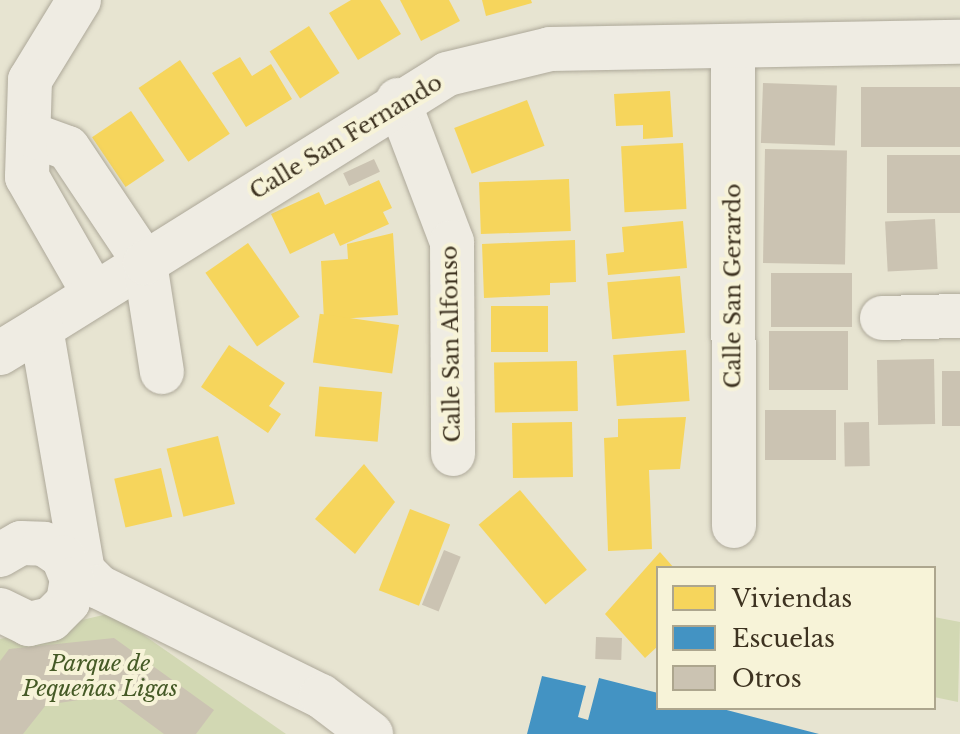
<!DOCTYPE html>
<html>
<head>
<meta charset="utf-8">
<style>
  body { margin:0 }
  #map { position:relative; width:960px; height:734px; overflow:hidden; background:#e7e4d1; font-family:"Libre Baskerville",serif }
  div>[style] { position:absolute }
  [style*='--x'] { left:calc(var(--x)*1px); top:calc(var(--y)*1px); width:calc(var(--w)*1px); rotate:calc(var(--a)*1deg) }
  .green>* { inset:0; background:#d2d8b3 }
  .homes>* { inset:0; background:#f6d55c; transform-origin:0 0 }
  .schools>* { inset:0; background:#4393c3 }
  .building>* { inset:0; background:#cbc3b2; transform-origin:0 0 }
  .roads { filter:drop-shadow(0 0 2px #ada899) drop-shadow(0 0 2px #ada899) }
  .minor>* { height:44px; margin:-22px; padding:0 22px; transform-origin:22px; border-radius:22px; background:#efece3 }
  span { translate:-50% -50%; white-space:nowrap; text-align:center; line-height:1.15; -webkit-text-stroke:8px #f7f3d8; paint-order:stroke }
  .street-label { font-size:22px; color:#3d3220 }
  .park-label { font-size:22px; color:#455a26; font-style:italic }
  .legend { position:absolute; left:656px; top:566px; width:280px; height:144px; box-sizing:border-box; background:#f7f3d8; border:2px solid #ada68e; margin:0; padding:10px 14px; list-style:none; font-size:24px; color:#3d3220 }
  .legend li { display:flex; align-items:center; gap:16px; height:40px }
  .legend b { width:40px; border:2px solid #ada68e }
</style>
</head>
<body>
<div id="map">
  <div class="green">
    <i style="clip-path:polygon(112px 613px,286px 734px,0 734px,0 639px)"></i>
    <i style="clip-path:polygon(934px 617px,960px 622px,958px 702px,934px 697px)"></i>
  </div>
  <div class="homes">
    <i style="clip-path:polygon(351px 0,380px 0,401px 34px,358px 60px,329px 13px)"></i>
    <i style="clip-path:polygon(400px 0,449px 0,460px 21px,421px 41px)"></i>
    <i style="clip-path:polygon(482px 0,531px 0,532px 3px,486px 16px)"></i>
    <i style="left:309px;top:26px;width:56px;height:47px;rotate:57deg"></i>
    <i style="clip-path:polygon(240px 57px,252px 76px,271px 64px,292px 99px,246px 127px,212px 73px)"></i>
    <i style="left:180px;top:60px;width:89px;height:50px;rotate:56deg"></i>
    <i style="clip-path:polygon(670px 91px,673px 137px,643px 139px,643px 125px,616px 126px,614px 94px)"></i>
    <i style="left:527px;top:100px;width:49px;height:78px;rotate:69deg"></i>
    <i style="left:131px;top:111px;width:60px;height:47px;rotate:56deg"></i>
    <i style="left:683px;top:143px;width:66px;height:62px;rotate:87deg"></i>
    <i style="left:569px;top:179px;width:52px;height:90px;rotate:88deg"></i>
    <i style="clip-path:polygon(379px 180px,392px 208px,383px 212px,389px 224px,340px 246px,334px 233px,290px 254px,271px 214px,319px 192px,325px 205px)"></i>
    <i style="clip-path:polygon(683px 221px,687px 268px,608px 275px,606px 254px,624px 252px,622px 227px)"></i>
    <i style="clip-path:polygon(393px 233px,398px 315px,324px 320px,321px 261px,348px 259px,347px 244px)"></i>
    <i style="clip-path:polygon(575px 240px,576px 282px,550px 283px,550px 295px,484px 298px,482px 244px)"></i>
    <i style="left:248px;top:243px;width:90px;height:52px;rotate:55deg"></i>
    <i style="left:680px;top:276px;width:57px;height:73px;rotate:85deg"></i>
    <i style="left:548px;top:306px;width:46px;height:57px;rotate:90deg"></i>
    <i style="left:399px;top:325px;width:49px;height:80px;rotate:98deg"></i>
    <i style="clip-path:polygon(229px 345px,285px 383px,269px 406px,281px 414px,268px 433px,201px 387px)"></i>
    <i style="left:686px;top:350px;width:51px;height:73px;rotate:86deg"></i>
    <i style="left:577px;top:361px;width:50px;height:83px;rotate:89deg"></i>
    <i style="left:382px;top:392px;width:50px;height:63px;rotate:95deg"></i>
    <i style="clip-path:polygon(686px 417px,680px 469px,649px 470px,652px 549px,608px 551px,604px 438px,618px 437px,618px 419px)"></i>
    <i style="left:572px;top:422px;width:55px;height:60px;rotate:89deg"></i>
    <i style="left:218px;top:436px;width:70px;height:53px;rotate:76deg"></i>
    <i style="clip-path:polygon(364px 464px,395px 502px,355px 554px,315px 519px)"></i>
    <i style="left:161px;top:468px;width:50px;height:48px;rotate:77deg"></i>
    <i style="left:520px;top:490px;width:104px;height:54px;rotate:50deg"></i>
    <i style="left:410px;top:509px;width:43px;height:87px;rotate:21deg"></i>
    <i style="clip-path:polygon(660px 552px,674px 568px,658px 568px,658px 646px,645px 658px,605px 614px)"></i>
  </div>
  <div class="schools">
    <i style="clip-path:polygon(542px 676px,586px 686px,578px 717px,588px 720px,599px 678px,658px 693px,658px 708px,719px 708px,819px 734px,527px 734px)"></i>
  </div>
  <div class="building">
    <i style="left:763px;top:83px;width:74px;height:60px;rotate:2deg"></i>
    <i style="left:960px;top:87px;width:60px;height:99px;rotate:90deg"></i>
    <i style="left:765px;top:149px;width:82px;height:114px;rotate:1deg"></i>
    <i style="left:960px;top:155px;width:58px;height:73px;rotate:90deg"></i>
    <i style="left:374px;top:159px;width:14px;height:34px;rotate:65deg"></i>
    <i style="left:935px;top:219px;width:50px;height:50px;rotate:87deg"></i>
    <i style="left:771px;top:273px;width:81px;height:54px"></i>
    <i style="left:769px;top:331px;width:79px;height:59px"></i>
    <i style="left:934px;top:359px;width:65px;height:57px;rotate:89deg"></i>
    <i style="left:942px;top:371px;width:18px;height:55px"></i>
    <i style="left:836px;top:410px;width:50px;height:71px;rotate:90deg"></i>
    <i style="left:869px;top:422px;width:44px;height:25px;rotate:89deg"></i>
    <i style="left:444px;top:550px;width:18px;height:59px;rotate:22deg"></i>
    <i style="left:596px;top:637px;width:26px;height:22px;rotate:2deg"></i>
    <i style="clip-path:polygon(114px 638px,214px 710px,196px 734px,164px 734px,111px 695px,46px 705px,23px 734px,0 734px,0 661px,9px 649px)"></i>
  </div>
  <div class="roads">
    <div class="minor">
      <i style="--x:79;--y:0;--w:94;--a:121.5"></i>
      <i style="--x:30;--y:80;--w:97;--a:91.8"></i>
      <i style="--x:27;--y:177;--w:135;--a:60.2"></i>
      <i style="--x:733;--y:47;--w:479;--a:89.9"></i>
      <i style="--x:398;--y:100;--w:152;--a:69.2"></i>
      <i style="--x:452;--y:242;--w:212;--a:89.7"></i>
      <i style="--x:32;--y:135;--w:38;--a:20"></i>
      <i style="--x:68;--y:148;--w:138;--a:56.2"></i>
      <i style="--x:145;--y:263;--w:123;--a:148"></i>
      <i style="--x:41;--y:328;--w:247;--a:80.2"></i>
      <i style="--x:83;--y:571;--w:23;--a:45"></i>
      <i style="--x:99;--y:587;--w:247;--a:26.2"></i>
      <i style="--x:321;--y:696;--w:63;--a:37.2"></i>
      <i style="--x:882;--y:318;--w:78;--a:-1.5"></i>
      <i style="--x:0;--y:353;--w:48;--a:-31.4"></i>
      <i style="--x:162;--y:372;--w:110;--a:-98.9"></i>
      <i style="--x:145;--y:263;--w:356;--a:-32"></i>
      <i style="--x:447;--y:74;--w:106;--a:-13.6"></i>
      <i style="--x:550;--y:49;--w:410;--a:-1"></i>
      <i style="--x:0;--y:555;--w:24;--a:-30"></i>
      <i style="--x:21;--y:543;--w:23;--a:2"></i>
      <i style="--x:44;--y:544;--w:23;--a:34"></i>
      <i style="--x:63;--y:557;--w:24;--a:68"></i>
      <i style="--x:72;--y:579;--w:23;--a:100"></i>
      <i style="--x:68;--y:602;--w:24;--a:135"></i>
      <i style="--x:51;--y:619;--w:23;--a:167"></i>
      <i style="--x:29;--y:624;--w:32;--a:-154"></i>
    </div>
  </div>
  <div class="street-label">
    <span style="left:346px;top:137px;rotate:-31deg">Calle San Fernando</span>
    <span style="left:733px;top:286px;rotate:-90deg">Calle San Gerardo</span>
    <span style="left:451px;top:344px;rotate:-91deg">Calle San Alfonso</span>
  </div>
  <div class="park-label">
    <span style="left:100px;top:676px">Parque de<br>Pequeñas Ligas</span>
  </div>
  <ul class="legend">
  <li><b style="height:22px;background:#f6d55c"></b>Viviendas</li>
  <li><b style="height:22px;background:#4393c3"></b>Escuelas</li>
  <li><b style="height:22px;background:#cbc3b2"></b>Otros</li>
  </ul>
</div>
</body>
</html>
